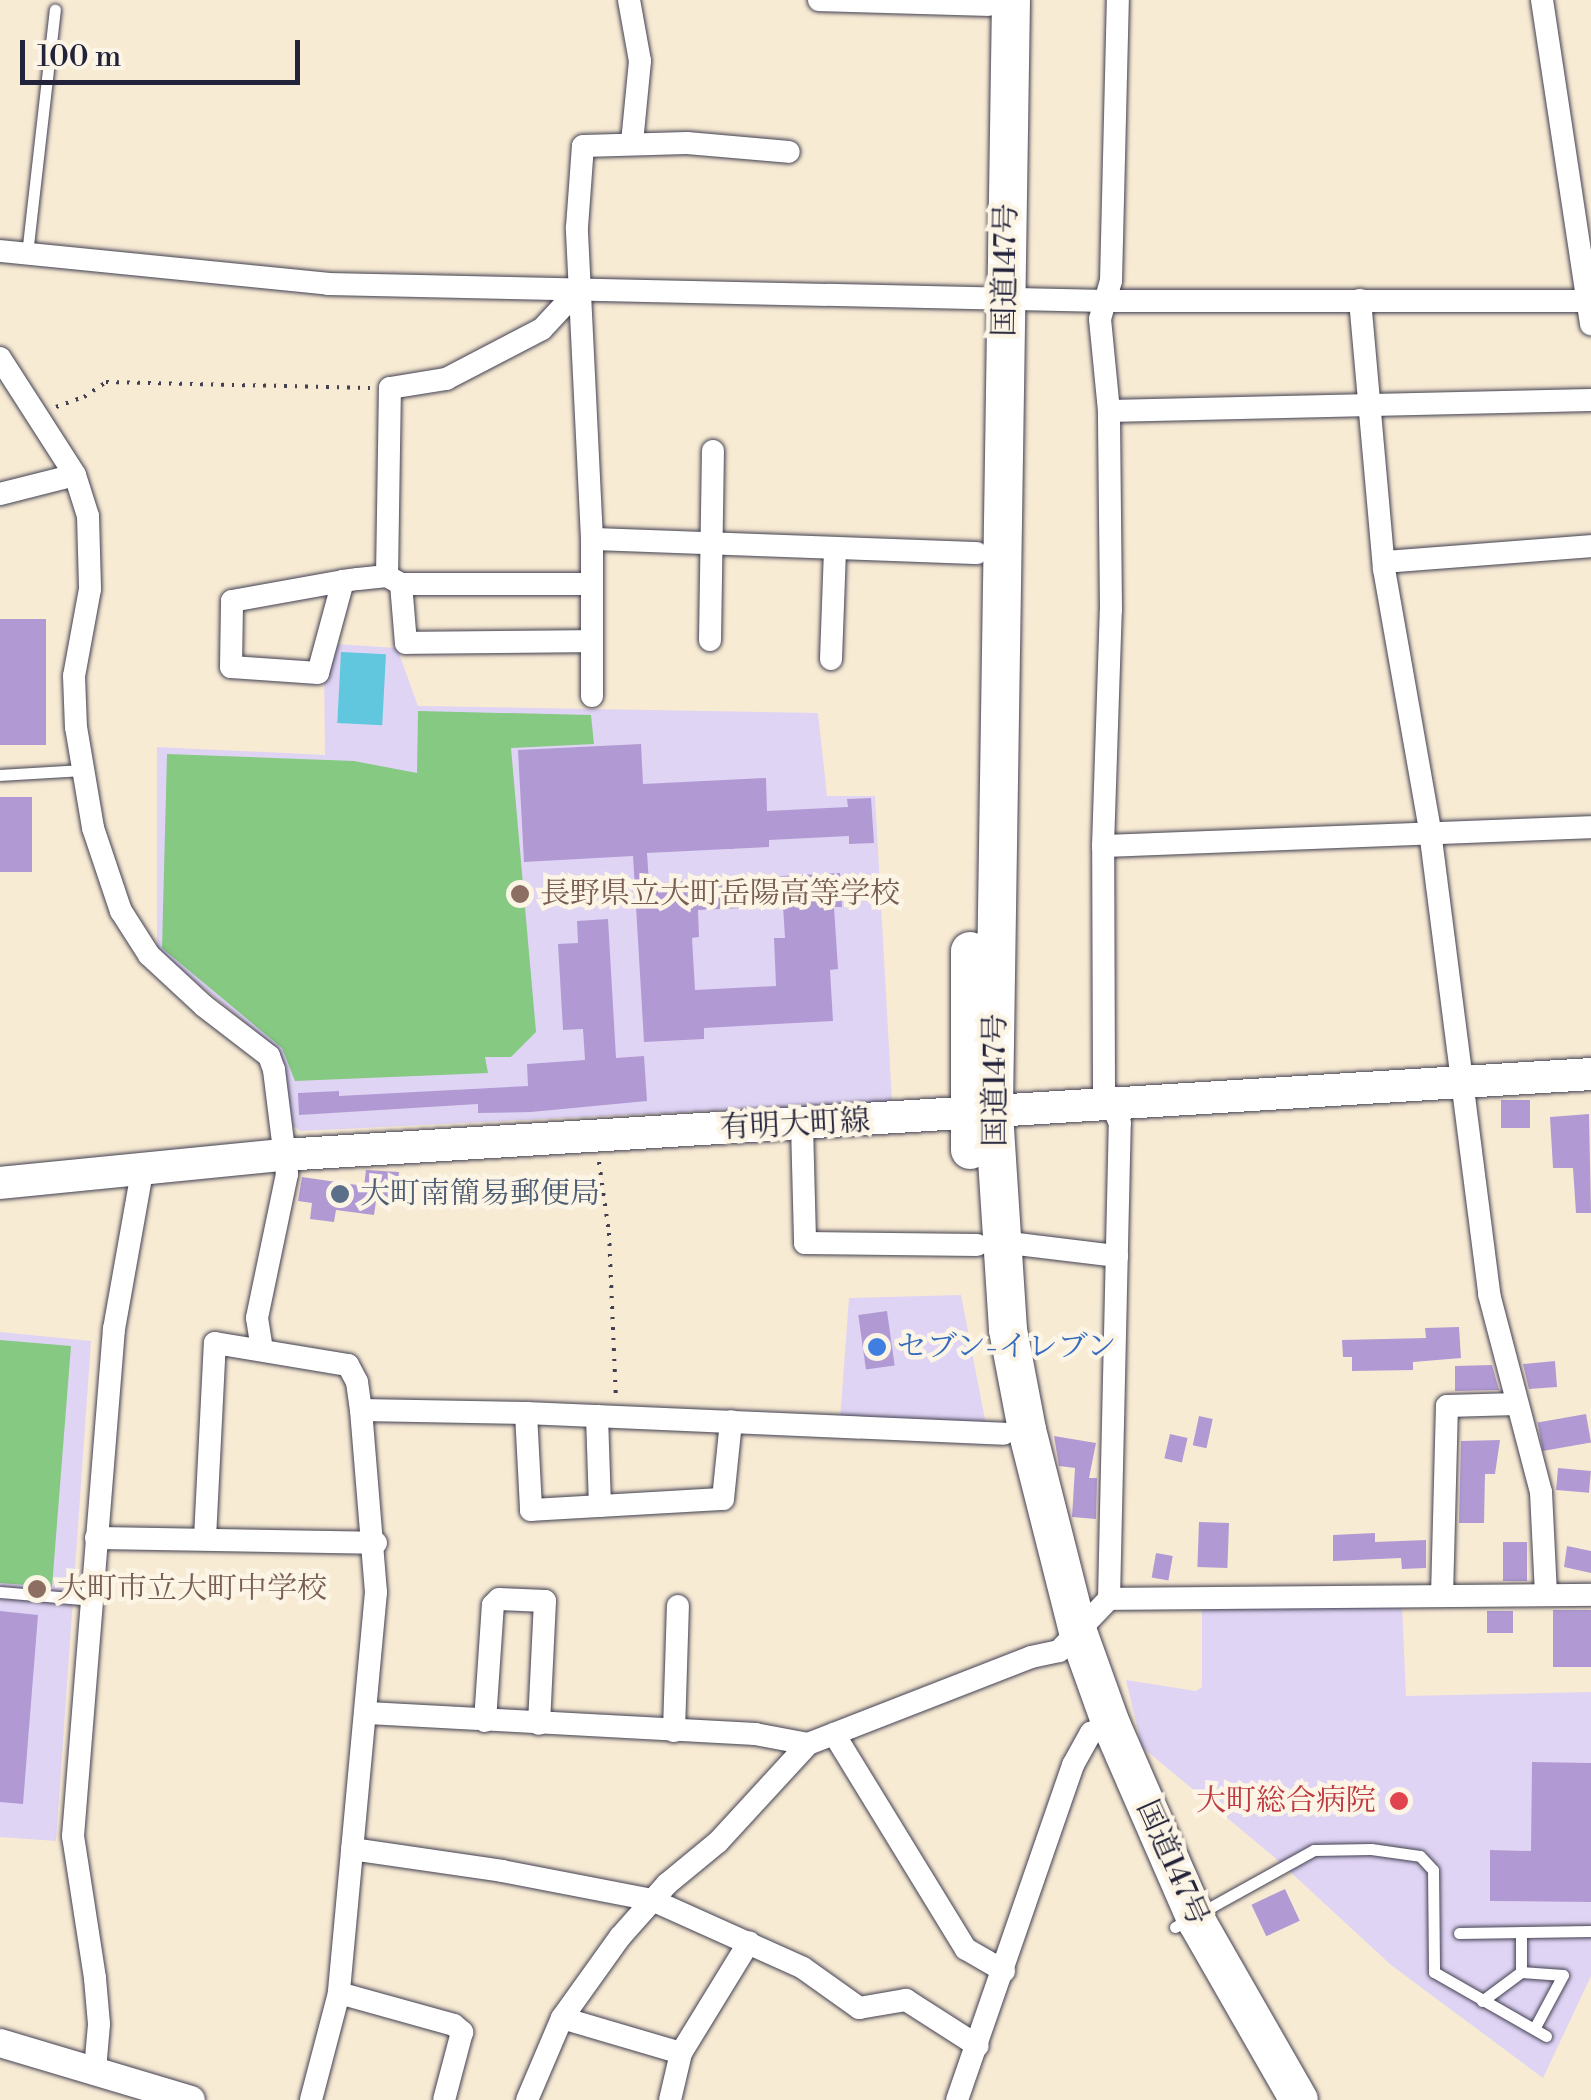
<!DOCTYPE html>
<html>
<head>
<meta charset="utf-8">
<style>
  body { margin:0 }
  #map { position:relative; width:1591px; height:2100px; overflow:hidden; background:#f8ebd4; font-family:"Libre Bodoni","Noto Serif JP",serif }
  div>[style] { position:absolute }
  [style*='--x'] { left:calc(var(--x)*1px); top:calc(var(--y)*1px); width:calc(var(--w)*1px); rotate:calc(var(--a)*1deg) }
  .built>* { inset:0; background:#e0d4f4 }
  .green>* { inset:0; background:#85c982 }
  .water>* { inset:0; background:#61c7de; transform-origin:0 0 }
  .building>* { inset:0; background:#b19ad3; transform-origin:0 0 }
  .path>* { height:4px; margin-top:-2px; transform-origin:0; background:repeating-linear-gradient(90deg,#424052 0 2.5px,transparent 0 10.5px) }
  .roads { filter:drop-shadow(0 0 2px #424052) drop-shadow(0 0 2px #424052) }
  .service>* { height:11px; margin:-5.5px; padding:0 5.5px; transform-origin:5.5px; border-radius:5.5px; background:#fff }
  .minor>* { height:22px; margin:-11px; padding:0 11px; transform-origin:11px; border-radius:11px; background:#fff }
  .tertiary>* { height:28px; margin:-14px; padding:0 14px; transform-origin:14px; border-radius:14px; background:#fff }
  .secondary>* { height:32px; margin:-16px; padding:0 16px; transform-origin:16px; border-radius:16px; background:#fff }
  .trunk>* { height:38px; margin:-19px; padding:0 19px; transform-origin:19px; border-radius:19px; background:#fff }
  .dots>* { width:28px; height:28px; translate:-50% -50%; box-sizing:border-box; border:5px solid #fcf5e5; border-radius:50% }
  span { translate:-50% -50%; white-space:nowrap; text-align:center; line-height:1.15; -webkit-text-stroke:9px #fcf5e5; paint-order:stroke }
  .street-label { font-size:30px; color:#22223b }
  .education-label { font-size:30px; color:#785e54 }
  .left { translate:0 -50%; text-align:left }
  .service-label { font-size:30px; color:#4e5e75 }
  .shop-label { font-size:30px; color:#366cbe }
  .health-label { font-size:30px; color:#be3a42 }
  .right { translate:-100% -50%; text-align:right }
  .scale { position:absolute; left:20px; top:40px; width:280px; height:45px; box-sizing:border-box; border:5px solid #22223b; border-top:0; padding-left:12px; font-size:30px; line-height:35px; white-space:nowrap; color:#22223b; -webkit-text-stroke:8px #fcf5e5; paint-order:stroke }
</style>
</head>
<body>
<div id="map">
  <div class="built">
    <i style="clip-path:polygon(336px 644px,397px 648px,418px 706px,818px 713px,827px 796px,875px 796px,892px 1102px,301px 1131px,291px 1125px,274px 1046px,157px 950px,157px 747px,325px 755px,324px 669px)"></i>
    <i style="clip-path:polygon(961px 1295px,986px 1425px,840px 1420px,849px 1298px)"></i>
    <i style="clip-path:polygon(0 1332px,91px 1341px,56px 1841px,0 1837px)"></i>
    <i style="clip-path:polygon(1402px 1604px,1406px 1696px,1591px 1692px,1591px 1976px,1543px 2078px,1391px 1965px,1273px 1856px,1142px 1747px,1126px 1680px,1196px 1691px,1202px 1687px,1202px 1605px)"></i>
  </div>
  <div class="green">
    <i style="clip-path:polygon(418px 711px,591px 715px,594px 744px,511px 748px,536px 1032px,511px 1057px,485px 1057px,488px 1073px,295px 1081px,282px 1048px,162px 948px,167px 754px,354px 761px,417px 773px)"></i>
    <i style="clip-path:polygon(0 1340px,71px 1346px,52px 1587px,0 1583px)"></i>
  </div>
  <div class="water">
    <i style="left:341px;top:652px;width:45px;height:71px;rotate:3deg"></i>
  </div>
  <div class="building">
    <i style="left:0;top:619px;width:46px;height:126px"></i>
    <i style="clip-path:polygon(evenodd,641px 744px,643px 784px,766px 778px,767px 811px,848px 807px,847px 799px,871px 798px,874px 843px,849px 844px,849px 836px,769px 840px,769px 847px,647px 853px,649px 883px,840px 873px,842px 907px,834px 907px,838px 969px,830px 970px,833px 1021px,704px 1028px,704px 1039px,644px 1042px,633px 856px,524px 862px,518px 750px,641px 744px,783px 906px,785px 938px,774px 938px,776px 986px,695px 990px,692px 938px,699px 937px,698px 910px,783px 906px)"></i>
    <i style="left:0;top:797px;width:32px;height:75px"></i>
    <i style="clip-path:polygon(608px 919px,616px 1058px,644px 1056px,647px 1101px,531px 1112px,478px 1113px,478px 1104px,299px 1115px,298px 1093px,339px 1091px,339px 1096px,528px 1086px,527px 1064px,585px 1060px,583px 1029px,563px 1030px,558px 944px,578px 943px,577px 921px)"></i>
    <i style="left:1501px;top:1100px;width:29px;height:28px"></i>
    <i style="clip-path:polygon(1589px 1114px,1591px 1213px,1576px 1213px,1573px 1168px,1553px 1168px,1550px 1117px)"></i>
    <i style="clip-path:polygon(366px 1170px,399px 1172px,396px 1202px,376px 1201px,374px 1215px,336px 1210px,334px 1222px,310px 1219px,312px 1203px,298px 1201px,302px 1177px,364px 1186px)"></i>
    <i style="left:887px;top:1311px;width:55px;height:29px;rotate:82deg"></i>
    <i style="clip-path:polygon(1459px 1327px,1461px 1358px,1413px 1362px,1413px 1370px,1352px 1371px,1352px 1357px,1343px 1357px,1342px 1340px,1426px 1338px,1425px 1328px)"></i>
    <i style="clip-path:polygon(1555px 1361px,1557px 1387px,1529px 1389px,1523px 1364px)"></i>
    <i style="clip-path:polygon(1492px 1365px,1499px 1390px,1455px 1391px,1455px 1366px)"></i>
    <i style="left:1586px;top:1414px;width:29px;height:49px;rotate:80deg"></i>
    <i style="left:1199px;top:1416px;width:14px;height:30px;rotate:12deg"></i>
    <i style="left:1170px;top:1434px;width:18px;height:25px;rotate:13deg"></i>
    <i style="clip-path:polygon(1054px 1436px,1096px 1443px,1089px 1478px,1097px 1478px,1096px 1519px,1072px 1517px,1075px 1468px,1059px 1466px)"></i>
    <i style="clip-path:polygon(1500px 1440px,1495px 1474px,1485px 1474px,1484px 1523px,1459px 1523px,1461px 1441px)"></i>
    <i style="left:1558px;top:1468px;width:33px;height:22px;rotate:5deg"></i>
    <i style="left:1199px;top:1522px;width:30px;height:45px;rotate:2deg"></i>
    <i style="clip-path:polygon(1375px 1533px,1375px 1542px,1426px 1540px,1426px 1568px,1402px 1569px,1401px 1558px,1333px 1561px,1333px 1535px)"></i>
    <i style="left:1503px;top:1542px;width:24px;height:39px"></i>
    <i style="clip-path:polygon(1567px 1546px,1591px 1551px,1591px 1573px,1564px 1567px)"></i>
    <i style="left:1156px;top:1553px;width:17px;height:25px;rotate:10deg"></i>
    <i style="left:1553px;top:1610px;width:38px;height:57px"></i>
    <i style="clip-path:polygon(0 1611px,38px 1615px,23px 1804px,0 1802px)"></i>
    <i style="left:1487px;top:1611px;width:26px;height:22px"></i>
    <i style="clip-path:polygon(1532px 1762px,1591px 1763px,1591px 1902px,1490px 1901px,1490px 1850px,1531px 1851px)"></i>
    <i style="left:1285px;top:1889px;width:35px;height:37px;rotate:65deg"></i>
  </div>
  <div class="path">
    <i style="--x:56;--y:407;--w:30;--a:-20"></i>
    <i style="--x:84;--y:397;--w:27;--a:-34"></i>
    <i style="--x:106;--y:382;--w:264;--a:1.3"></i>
    <i style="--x:599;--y:1162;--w:72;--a:82"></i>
    <i style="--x:609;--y:1233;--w:164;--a:87.6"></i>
  </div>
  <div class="roads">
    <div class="service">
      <i style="--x:27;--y:254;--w:246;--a:-83.5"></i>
      <i style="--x:0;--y:775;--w:82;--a:-3.5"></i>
      <i style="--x:0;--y:1592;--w:94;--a:4.9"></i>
      <i style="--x:1175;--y:1927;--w:159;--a:-29"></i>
      <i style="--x:1314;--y:1850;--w:57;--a:-1"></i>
      <i style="--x:1371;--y:1849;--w:49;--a:8.1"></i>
      <i style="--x:1420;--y:1856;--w:19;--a:47"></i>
      <i style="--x:1433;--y:1870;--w:102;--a:89.4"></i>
      <i style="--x:1434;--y:1972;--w:129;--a:29.7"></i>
      <i style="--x:1459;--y:1933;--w:132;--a:-0.9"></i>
      <i style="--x:1521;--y:1972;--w:42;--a:4.1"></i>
      <i style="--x:1563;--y:1975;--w:61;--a:118.2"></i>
      <i style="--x:1482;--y:2001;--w:49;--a:-36.6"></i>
      <i style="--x:1521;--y:1972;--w:40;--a:-90"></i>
    </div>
    <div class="minor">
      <i style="--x:629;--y:0;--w:62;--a:79.8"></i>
      <i style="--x:640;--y:61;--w:82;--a:95.6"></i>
      <i style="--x:819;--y:0;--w:169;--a:1.7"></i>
      <i style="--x:1542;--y:0;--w:328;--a:81.4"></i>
      <i style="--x:0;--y:251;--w:330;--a:5.7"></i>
      <i style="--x:328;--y:284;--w:778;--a:1.25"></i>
      <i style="--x:1106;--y:301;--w:485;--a:0"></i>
      <i style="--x:1360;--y:300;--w:270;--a:84.9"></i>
      <i style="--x:1384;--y:569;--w:266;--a:80"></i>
      <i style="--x:1430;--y:831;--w:467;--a:82.7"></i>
      <i style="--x:1489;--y:1294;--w:205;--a:75.3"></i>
      <i style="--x:1541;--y:1492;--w:103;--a:87.2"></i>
      <i style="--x:0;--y:358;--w:139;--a:57.3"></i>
      <i style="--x:75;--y:475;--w:43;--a:72.4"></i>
      <i style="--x:88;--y:516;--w:73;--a:88.4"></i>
      <i style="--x:90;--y:589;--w:88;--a:100.4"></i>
      <i style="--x:74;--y:676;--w:51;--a:87.8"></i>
      <i style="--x:76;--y:727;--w:102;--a:80.4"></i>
      <i style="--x:93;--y:828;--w:88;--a:71.4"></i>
      <i style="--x:121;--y:911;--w:52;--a:57.5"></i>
      <i style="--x:149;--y:955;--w:75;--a:42.8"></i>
      <i style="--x:204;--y:1006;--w:82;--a:37.6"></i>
      <i style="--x:269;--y:1056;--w:15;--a:70"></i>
      <i style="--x:274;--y:1070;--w:105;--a:82.9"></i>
      <i style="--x:287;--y:1174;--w:147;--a:101.8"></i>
      <i style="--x:257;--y:1318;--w:30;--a:81"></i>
      <i style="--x:1109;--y:411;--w:482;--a:-1.3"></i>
      <i style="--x:0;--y:494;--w:77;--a:-14.2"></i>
      <i style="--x:592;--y:539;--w:385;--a:2.1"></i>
      <i style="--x:1384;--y:562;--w:208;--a:-4.4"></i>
      <i style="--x:387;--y:576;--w:188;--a:-89.1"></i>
      <i style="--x:390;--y:388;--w:57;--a:-9.1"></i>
      <i style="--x:446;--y:379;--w:108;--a:-27.5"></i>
      <i style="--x:542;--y:329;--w:57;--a:-47.1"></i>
      <i style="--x:343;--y:581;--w:95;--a:105.2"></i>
      <i style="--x:318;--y:673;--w:87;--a:-176.1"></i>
      <i style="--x:231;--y:667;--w:66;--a:-89.1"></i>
      <i style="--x:232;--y:601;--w:113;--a:-10.2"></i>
      <i style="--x:343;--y:581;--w:15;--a:-8"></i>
      <i style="--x:358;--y:579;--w:29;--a:-6"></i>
      <i style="--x:387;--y:576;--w:16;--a:30"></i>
      <i style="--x:401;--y:584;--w:191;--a:0"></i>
      <i style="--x:401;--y:584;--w:59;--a:85.2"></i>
      <i style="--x:406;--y:643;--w:186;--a:-0.6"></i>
      <i style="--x:710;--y:640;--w:189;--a:-89.1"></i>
      <i style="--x:831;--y:659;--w:110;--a:-87.9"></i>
      <i style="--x:592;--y:696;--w:157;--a:-90"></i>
      <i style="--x:592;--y:539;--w:312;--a:-92.8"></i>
      <i style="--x:577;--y:227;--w:81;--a:-85.8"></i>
      <i style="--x:583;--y:146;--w:104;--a:-1.7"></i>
      <i style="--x:687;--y:143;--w:102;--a:5"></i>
      <i style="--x:1103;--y:846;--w:488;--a:-2.2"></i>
      <i style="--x:802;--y:1125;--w:118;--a:88.5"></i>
      <i style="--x:805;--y:1243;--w:172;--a:0.7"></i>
      <i style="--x:1001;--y:1242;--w:117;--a:6.9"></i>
      <i style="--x:361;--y:1410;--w:165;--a:1"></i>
      <i style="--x:526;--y:1413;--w:478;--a:2.5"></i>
      <i style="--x:526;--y:1413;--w:97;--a:87"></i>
      <i style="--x:531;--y:1510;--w:192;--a:-3.3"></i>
      <i style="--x:723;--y:1499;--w:78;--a:-84.1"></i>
      <i style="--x:597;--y:1416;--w:90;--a:88.1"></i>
      <i style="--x:96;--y:1538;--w:280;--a:1"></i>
      <i style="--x:205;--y:1538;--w:195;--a:-87.1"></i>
      <i style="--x:215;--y:1343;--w:135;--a:9.4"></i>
      <i style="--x:348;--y:1365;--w:19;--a:62"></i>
      <i style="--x:357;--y:1382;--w:28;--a:82"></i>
      <i style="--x:361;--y:1410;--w:183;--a:85.3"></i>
      <i style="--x:376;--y:1592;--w:403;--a:95.3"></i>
      <i style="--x:339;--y:1993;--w:111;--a:104.7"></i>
      <i style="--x:1442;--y:1596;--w:190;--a:-88.5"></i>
      <i style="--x:1447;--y:1406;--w:70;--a:-1.6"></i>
      <i style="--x:1109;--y:1599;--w:482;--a:-0.5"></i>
      <i style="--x:368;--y:1713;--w:388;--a:3.1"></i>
      <i style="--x:755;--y:1734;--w:54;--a:10.7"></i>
      <i style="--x:485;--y:1721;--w:116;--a:-86.1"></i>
      <i style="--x:493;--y:1605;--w:8;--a:-45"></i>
      <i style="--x:499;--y:1599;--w:46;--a:2.5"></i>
      <i style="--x:545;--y:1601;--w:123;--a:92.8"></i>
      <i style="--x:674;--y:1731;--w:125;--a:-88.2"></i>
      <i style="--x:834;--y:1734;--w:252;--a:58.5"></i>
      <i style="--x:966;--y:1949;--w:44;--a:30.1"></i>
      <i style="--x:352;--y:1849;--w:152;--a:8.3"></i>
      <i style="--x:502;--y:1871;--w:153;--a:10.9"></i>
      <i style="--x:652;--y:1900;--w:166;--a:24.2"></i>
      <i style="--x:803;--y:1968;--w:69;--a:35.5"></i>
      <i style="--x:859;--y:2008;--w:48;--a:-9.7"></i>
      <i style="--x:906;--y:2000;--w:85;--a:32.6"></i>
      <i style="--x:339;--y:1993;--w:119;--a:15.5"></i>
      <i style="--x:454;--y:2025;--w:11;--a:41"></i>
      <i style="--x:462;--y:2032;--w:70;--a:104.8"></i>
      <i style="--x:562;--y:2018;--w:124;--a:16.4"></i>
      <i style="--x:681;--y:2053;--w:130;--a:-58.5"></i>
      <i style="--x:95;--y:2070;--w:46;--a:-85"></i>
      <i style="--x:99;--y:2024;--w:46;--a:-95"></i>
      <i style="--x:95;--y:1978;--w:144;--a:-98.8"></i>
      <i style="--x:73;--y:1836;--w:509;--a:-85.38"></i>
      <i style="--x:114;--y:1329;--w:166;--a:-79.9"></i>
      <i style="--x:527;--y:2100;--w:89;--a:-66.9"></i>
      <i style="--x:562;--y:2018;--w:100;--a:-54.4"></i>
      <i style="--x:620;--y:1937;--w:71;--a:-48.4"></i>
      <i style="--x:667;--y:1884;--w:66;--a:-39.5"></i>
      <i style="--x:718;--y:1842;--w:133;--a:-47.4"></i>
      <i style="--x:808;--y:1744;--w:239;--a:-21.3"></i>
      <i style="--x:1031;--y:1657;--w:29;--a:-12"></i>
      <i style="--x:1059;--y:1651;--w:72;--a:-46.1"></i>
      <i style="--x:1109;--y:1599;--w:476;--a:-88.7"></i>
      <i style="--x:1120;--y:1123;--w:38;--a:-115"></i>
      <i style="--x:1104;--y:1088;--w:242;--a:-90.2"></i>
      <i style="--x:1103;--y:846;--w:236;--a:-88.1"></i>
      <i style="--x:1111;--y:610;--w:199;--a:-90.6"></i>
      <i style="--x:1109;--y:411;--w:92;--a:-95.6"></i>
      <i style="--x:1100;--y:319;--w:40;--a:-74"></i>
      <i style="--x:1111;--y:281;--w:281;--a:-88.6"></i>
      <i style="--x:670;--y:2100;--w:48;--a:-76.8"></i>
      <i style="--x:957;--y:2100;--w:355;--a:-70.9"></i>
      <i style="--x:1073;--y:1765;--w:37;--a:-61"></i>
      <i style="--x:1091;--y:1733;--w:22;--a:-24"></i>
    </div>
    <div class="tertiary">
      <i style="--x:0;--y:2043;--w:199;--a:16.6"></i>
    </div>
    <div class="secondary">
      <i style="--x:0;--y:1183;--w:283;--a:-5.7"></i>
      <i style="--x:282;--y:1155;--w:1312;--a:-3.54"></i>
    </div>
    <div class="trunk">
      <i style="--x:1011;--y:0;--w:1113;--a:90.88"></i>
      <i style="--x:994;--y:1113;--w:217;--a:86.3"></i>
      <i style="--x:1008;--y:1330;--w:102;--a:79.2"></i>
      <i style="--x:1027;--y:1430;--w:208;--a:75.8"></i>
      <i style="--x:1078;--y:1632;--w:98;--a:70.3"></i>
      <i style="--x:1111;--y:1724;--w:216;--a:66.5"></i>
      <i style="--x:1197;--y:1922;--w:205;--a:60.2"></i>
      <i style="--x:970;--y:1150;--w:199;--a:-90"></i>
    </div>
  </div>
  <div class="dots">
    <i style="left:520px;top:894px;background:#8d6e63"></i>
    <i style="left:340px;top:1194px;background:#5c6f8a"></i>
    <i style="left:877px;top:1347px;background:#3f7fe0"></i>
    <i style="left:37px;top:1589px;background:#8d6e63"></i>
    <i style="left:1399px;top:1801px;background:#e0444e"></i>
  </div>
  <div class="street-label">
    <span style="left:1006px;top:270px;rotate:-89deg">国道147号</span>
    <span style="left:996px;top:1080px;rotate:-90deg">国道147号</span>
    <span style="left:795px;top:1125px;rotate:-3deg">有明大町線</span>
    <span style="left:1172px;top:1863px;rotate:66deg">国道147号</span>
  </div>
  <div class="education-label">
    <span class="left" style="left:540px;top:894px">長野県立大町岳陽高等学校</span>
    <span class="left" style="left:57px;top:1589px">大町市立大町中学校</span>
  </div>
  <div class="service-label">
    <span class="left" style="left:360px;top:1194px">大町南簡易郵便局</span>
  </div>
  <div class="shop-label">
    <span class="left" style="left:897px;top:1347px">セブン-イレブン</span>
  </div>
  <div class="health-label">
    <span class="right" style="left:1376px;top:1801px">大町総合病院</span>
  </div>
  <div class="scale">100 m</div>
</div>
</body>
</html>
